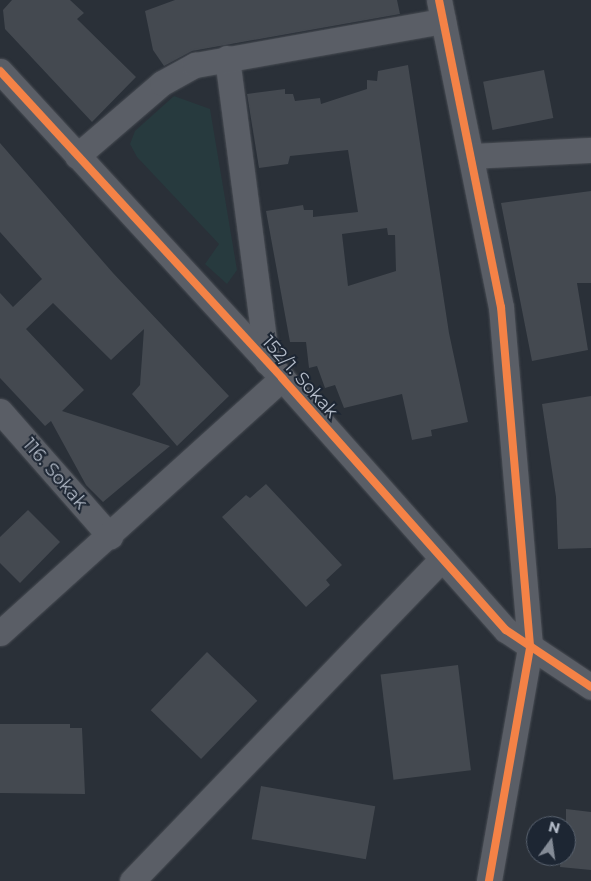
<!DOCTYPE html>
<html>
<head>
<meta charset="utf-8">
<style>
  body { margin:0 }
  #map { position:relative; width:591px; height:881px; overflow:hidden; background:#2a3038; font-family:Montserrat,sans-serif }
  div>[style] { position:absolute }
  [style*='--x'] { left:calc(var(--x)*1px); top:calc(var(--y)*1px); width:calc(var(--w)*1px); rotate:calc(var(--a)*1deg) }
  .green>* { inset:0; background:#273a3e }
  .building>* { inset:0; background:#444950; transform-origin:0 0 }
  .roads { filter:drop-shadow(0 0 1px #484c53) drop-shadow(0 0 1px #484c53) }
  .minor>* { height:25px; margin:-12.5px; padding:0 12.5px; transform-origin:12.5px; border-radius:12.5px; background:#5a5e66 }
  .cycleway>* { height:8px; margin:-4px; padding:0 4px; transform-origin:4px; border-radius:4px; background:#f48246 }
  span { translate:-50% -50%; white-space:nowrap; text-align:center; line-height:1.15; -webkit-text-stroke:4px #1d2633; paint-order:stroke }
  .street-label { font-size:18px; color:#b4bcc9 }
  .north { position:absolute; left:526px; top:816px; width:50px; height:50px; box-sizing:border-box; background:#1d2633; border:1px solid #59626f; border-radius:50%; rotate:14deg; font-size:14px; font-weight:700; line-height:20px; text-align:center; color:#b4bcc9 }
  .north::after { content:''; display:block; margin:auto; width:18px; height:22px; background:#848b96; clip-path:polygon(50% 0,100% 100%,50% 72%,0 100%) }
</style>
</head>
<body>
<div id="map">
  <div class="green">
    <i style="clip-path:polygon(174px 96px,210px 109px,237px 270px,227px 284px,205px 264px,219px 244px,137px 157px,130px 144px,135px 131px)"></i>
  </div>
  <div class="building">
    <i style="clip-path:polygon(12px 0,70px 0,84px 13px,77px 19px,136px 77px,92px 122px,5px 29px,3px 10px)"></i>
    <i style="clip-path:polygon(175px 0,397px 0,400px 14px,192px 51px,164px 66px,153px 50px,145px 11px)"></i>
    <i style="clip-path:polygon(evenodd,408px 65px,449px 333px,468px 422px,431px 430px,432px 436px,412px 440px,402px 394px,344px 408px,335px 385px,325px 388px,317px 366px,309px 368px,306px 342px,290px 342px,266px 211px,303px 205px,304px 210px,313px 210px,313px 217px,358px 212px,348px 150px,290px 156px,288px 164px,259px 168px,247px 94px,285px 89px,285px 94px,293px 94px,295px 101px,320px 98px,321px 104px,367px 89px,367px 80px,377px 81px,378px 71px,408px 65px,387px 228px,388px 235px,395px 235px,396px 271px,348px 286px,342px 234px,387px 228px)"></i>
    <i style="left:544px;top:70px;width:49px;height:62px;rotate:79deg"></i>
    <i style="clip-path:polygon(0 143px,113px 273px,229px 396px,177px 446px,132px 394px,140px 385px,144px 329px,111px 360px,53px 303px,26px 329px,84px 390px,62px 411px,170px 446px,103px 502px,86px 485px,51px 421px,45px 426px,0 378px,0 293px,13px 307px,42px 279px,0 232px)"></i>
    <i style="clip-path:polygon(591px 191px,591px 283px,577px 283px,588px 350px,532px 361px,501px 203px)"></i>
    <i style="clip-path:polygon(591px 396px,591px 548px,558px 549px,556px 497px,542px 404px)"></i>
    <i style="clip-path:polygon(266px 484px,342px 565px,326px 580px,330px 585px,306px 607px,222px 517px,246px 495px,250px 498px)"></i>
    <i style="clip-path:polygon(28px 510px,60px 542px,20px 583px,0 563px,0 537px)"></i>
    <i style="left:207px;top:652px;width:70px;height:81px;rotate:44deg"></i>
    <i style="left:458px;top:665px;width:106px;height:78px;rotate:83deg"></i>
    <i style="clip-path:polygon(0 724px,70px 724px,70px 728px,82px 728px,85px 794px,0 793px)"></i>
    <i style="left:261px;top:786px;width:116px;height:54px;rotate:10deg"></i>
    <i style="clip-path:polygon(566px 809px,591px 812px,591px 870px,560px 867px,561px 856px,566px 856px)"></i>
  </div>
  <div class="roads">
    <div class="minor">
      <i style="--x:439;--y:0;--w:313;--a:78.6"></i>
      <i style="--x:501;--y:307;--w:342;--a:85.1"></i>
      <i style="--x:530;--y:648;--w:237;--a:100"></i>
      <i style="--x:227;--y:58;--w:307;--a:82.5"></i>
      <i style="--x:0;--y:71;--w:417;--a:47.4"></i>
      <i style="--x:282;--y:378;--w:337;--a:48.4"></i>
      <i style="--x:506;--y:630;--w:102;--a:33.8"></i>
      <i style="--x:77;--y:156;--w:112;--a:-40.7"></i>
      <i style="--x:162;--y:83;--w:38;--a:-29"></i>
      <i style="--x:195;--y:65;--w:252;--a:-10.1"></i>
      <i style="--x:472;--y:156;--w:119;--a:-2.9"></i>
      <i style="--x:0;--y:411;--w:167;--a:48.7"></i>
      <i style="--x:0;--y:633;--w:380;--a:-42.1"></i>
      <i style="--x:132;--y:881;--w:447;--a:-46.1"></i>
    </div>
  </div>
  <div class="cycleway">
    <i style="--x:439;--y:0;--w:313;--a:78.6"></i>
    <i style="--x:501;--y:307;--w:342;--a:85.1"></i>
    <i style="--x:530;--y:648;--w:237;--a:100"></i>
    <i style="--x:0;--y:71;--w:417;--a:47.4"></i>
    <i style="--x:282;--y:378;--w:337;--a:48.4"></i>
    <i style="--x:506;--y:630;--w:102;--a:33.8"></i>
  </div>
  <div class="street-label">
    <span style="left:300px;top:377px;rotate:48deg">152/1. Sokak</span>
    <span style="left:55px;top:474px;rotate:49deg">116. Sokak</span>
  </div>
  <div class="north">N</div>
</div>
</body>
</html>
